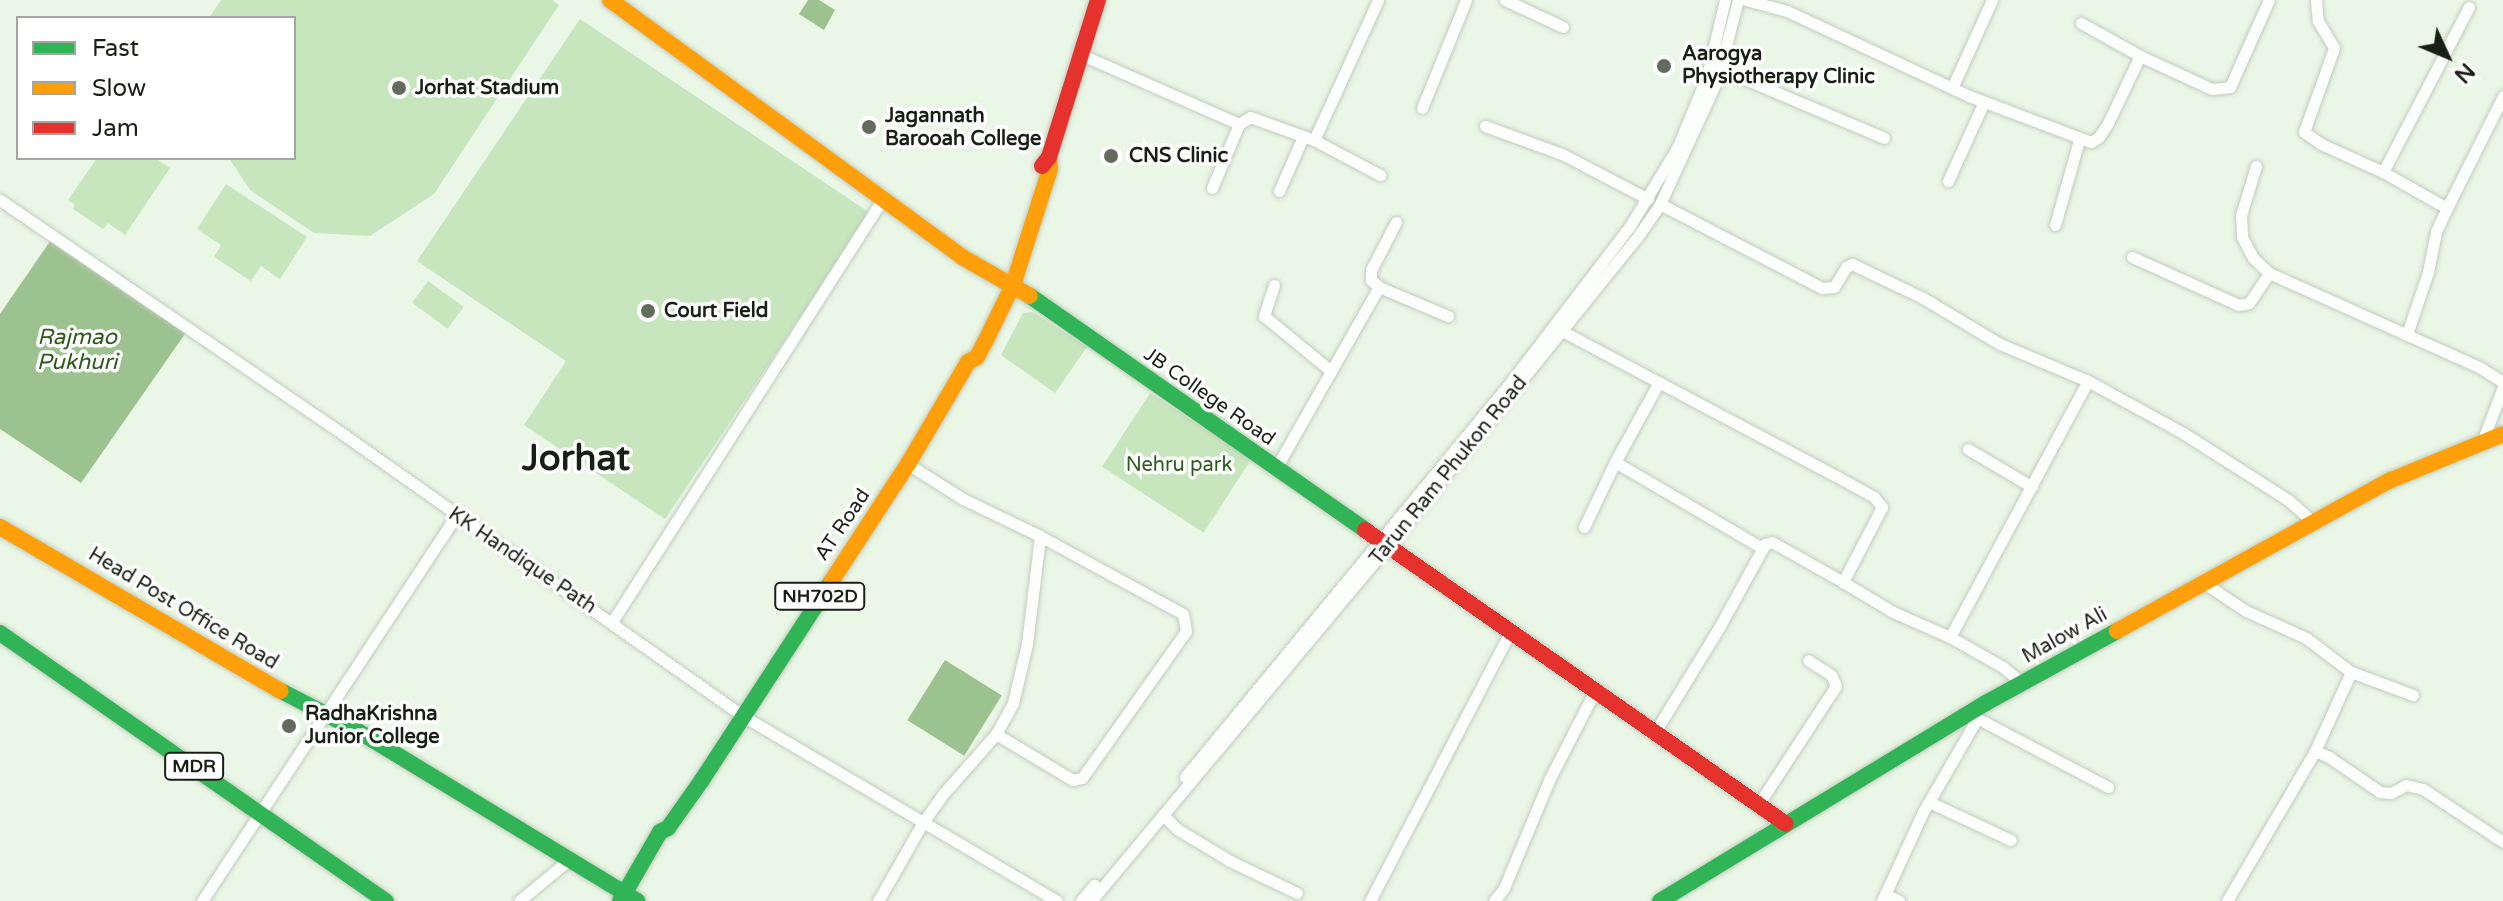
<!DOCTYPE html>
<html>
<head>
<meta charset="utf-8">
<style>
  body { margin:0 }
  #map { position:relative; width:2503px; height:901px; overflow:hidden; background:#eaf7e6; font-family:"Varela Round",sans-serif }
  div>[style] { position:absolute }
  [style*='--x'] { left:calc(var(--x)*1px); top:calc(var(--y)*1px); width:calc(var(--w)*1px); rotate:calc(var(--a)*1deg) }
  .green>* { inset:0; background:#c7e6bd; transform-origin:0 0 }
  .water>* { inset:0; background:#9cc28f; transform-origin:0 0 }
  .roads { filter:drop-shadow(0 0 2px #c2ccbf) drop-shadow(0 0 2px #c2ccbf) }
  .street>* { height:11px; margin:-5.5px; padding:0 5.5px; transform-origin:5.5px; border-radius:5.5px; background:#fcfefb }
  .fast>* { height:16px; margin:-8px; padding:0 8px; transform-origin:8px; border-radius:8px; background:#30b455 }
  .slow>* { height:16px; margin:-8px; padding:0 8px; transform-origin:8px; border-radius:8px; background:#ff9f0a }
  .jam>* { height:16px; margin:-8px; padding:0 8px; transform-origin:8px; border-radius:8px; background:#e5322d }
  .dots>* { width:22px; height:22px; translate:-50% -50%; box-sizing:border-box; border:4px solid #fff; border-radius:50% }
  span { translate:-50% -50%; white-space:nowrap; text-align:center; line-height:1.15; -webkit-text-stroke:7px #fff; paint-order:stroke }
  .shield-label span { padding:2px 6px; background:#fff; border:2px solid; border-radius:6px; -webkit-text-stroke-width:0 }
  .shield-label { font-size:18px; color:#182015; font-weight:700 }
  .poi-label { font-size:20px; color:#182015; font-weight:700 }
  .left { translate:0 -50%; text-align:left }
  .street-label { font-size:20px; color:#182015 }
  .park-label { font-size:20px; color:#2d5b1a }
  .water-label { font-size:22px; color:#2b5a18; font-style:italic }
  .town-label { font-size:36px; color:#182015; font-weight:700 }
  .legend { position:absolute; left:16px; top:16px; width:280px; height:144px; box-sizing:border-box; background:#fff; border:2px solid #a3a6a1; margin:0; padding:10px 14px; list-style:none; font-size:24px; color:#182015 }
  .legend li { display:flex; align-items:center; gap:16px; height:40px }
  .legend b { width:40px; border:2px solid #a3a6a1 }
  .north { position:absolute; left:2407px; top:16px; width:80px; height:80px; -webkit-text-stroke:6px #fff; paint-order:stroke; rotate:134deg; font-size:22px; font-weight:700; line-height:32px; text-align:center; color:#182015 }
  .north::after { content:''; display:block; margin:auto; width:28px; height:36px; background:#182015; clip-path:polygon(50% 0,100% 100%,50% 72%,0 100%) }
</style>
</head>
<body>
<div id="map">
  <div class="green">
    <i style="clip-path:polygon(221px 0,552px 0,559px 5px,434px 194px,370px 236px,314px 233px,250px 190px,229px 158px,294px 158px,294px 18px,209px 18px)"></i>
    <i style="clip-path:polygon(580px 19px,870px 213px,665px 519px,524px 425px,566px 361px,417px 261px)"></i>
    <i style="clip-path:polygon(97px 158px,155px 158px,170px 168px,125px 235px,108px 223px,103px 229px,73px 209px,75px 205px,68px 200px)"></i>
    <i style="clip-path:polygon(226px 184px,307px 237px,280px 279px,261px 266px,251px 281px,214px 257px,221px 245px,197px 229px)"></i>
    <i style="left:428px;top:281px;width:44px;height:27px;rotate:36deg"></i>
    <i style="clip-path:polygon(1033px 312px,1087px 347px,1055px 393px,1001px 355px,1023px 313px)"></i>
    <i style="left:1150px;top:393px;width:121px;height:88px;rotate:33deg"></i>
  </div>
  <div class="water">
    <i style="clip-path:polygon(808px 0,819px 0,835px 10px,824px 30px,799px 14px)"></i>
    <i style="clip-path:polygon(53px 237px,187px 331px,81px 483px,0 429px,0 314px)"></i>
    <i style="left:945px;top:660px;width:67px;height:71px;rotate:32deg"></i>
  </div>
  <div class="roads">
    <div class="street">
      <i style="--x:1505;--y:0;--w:64;--a:25"></i>
      <i style="--x:1746;--y:0;--w:42;--a:15"></i>
      <i style="--x:1787;--y:11;--w:201;--a:25"></i>
      <i style="--x:1969;--y:96;--w:130;--a:20.7"></i>
      <i style="--x:2091;--y:142;--w:9;--a:-32"></i>
      <i style="--x:2099;--y:137;--w:17;--a:-57"></i>
      <i style="--x:2108;--y:123;--w:74;--a:-64.5"></i>
      <i style="--x:2140;--y:56;--w:79;--a:24.6"></i>
      <i style="--x:2212;--y:89;--w:18;--a:-6"></i>
      <i style="--x:2230;--y:87;--w:95;--a:-65.9"></i>
      <i style="--x:2316;--y:0;--w:21;--a:85"></i>
      <i style="--x:2318;--y:21;--w:31;--a:59"></i>
      <i style="--x:2334;--y:48;--w:89;--a:109.7"></i>
      <i style="--x:2304;--y:132;--w:21;--a:35"></i>
      <i style="--x:2321;--y:144;--w:68;--a:24.3"></i>
      <i style="--x:2383;--y:172;--w:186;--a:-62.5"></i>
      <i style="--x:2081;--y:23;--w:68;--a:29.2"></i>
      <i style="--x:1082;--y:55;--w:171;--a:23.7"></i>
      <i style="--x:1721;--y:69;--w:177;--a:22.9"></i>
      <i style="--x:1952;--y:88;--w:97;--a:-65.6"></i>
      <i style="--x:1422;--y:108;--w:117;--a:-67.8"></i>
      <i style="--x:1485;--y:126;--w:82;--a:20"></i>
      <i style="--x:1562;--y:154;--w:97;--a:27.6"></i>
      <i style="--x:1314;--y:140;--w:154;--a:-65.4"></i>
      <i style="--x:2256;--y:166;--w:51;--a:107"></i>
      <i style="--x:2241;--y:215;--w:22;--a:87"></i>
      <i style="--x:2242;--y:237;--w:24;--a:62"></i>
      <i style="--x:2253;--y:258;--w:22;--a:43"></i>
      <i style="--x:2383;--y:172;--w:73;--a:29.4"></i>
      <i style="--x:2447;--y:208;--w:26;--a:115"></i>
      <i style="--x:2436;--y:232;--w:41;--a:101.3"></i>
      <i style="--x:2428;--y:272;--w:65;--a:108.7"></i>
      <i style="--x:1948;--y:181;--w:87;--a:-65.5"></i>
      <i style="--x:1212;--y:188;--w:69;--a:-67.1"></i>
      <i style="--x:1239;--y:124;--w:13;--a:-32"></i>
      <i style="--x:1250;--y:117;--w:68;--a:19.8"></i>
      <i style="--x:1314;--y:140;--w:75;--a:27.9"></i>
      <i style="--x:1279;--y:191;--w:59;--a:-66"></i>
      <i style="--x:0;--y:200;--w:399;--a:34.3"></i>
      <i style="--x:330;--y:425;--w:505;--a:35.17"></i>
      <i style="--x:743;--y:716;--w:364;--a:30.5"></i>
      <i style="--x:1660;--y:204;--w:182;--a:27.4"></i>
      <i style="--x:1822;--y:288;--w:12;--a:-5"></i>
      <i style="--x:1834;--y:287;--w:23;--a:-59"></i>
      <i style="--x:1846;--y:267;--w:7;--a:-27"></i>
      <i style="--x:1852;--y:264;--w:79;--a:25.6"></i>
      <i style="--x:1923;--y:298;--w:90;--a:30.9"></i>
      <i style="--x:2000;--y:344;--w:95;--a:22.8"></i>
      <i style="--x:2088;--y:381;--w:108;--a:28.7"></i>
      <i style="--x:2183;--y:433;--w:125;--a:32.5"></i>
      <i style="--x:2288;--y:500;--w:33;--a:41"></i>
      <i style="--x:2447;--y:208;--w:125;--a:-63.4"></i>
      <i style="--x:1396;--y:222;--w:54;--a:117.5"></i>
      <i style="--x:1371;--y:270;--w:10;--a:90"></i>
      <i style="--x:1371;--y:280;--w:11;--a:41"></i>
      <i style="--x:1379;--y:287;--w:75;--a:22.8"></i>
      <i style="--x:2055;--y:225;--w:88;--a:-74.2"></i>
      <i style="--x:2132;--y:257;--w:117;--a:24.2"></i>
      <i style="--x:2239;--y:305;--w:10;--a:-11"></i>
      <i style="--x:2249;--y:303;--w:36;--a:-56"></i>
      <i style="--x:2269;--y:273;--w:230;--a:24.1"></i>
      <i style="--x:2479;--y:367;--w:28;--a:32"></i>
      <i style="--x:1274;--y:285;--w:33;--a:108"></i>
      <i style="--x:1264;--y:316;--w:87;--a:39.4"></i>
      <i style="--x:1562;--y:331;--w:310;--a:27.9"></i>
      <i style="--x:1836;--y:476;--w:43;--a:28.9"></i>
      <i style="--x:1874;--y:497;--w:13;--a:51"></i>
      <i style="--x:1882;--y:507;--w:85;--a:117.5"></i>
      <i style="--x:1843;--y:582;--w:81;--a:-150.6"></i>
      <i style="--x:1772;--y:542;--w:7;--a:164"></i>
      <i style="--x:1765;--y:544;--w:94;--a:118.8"></i>
      <i style="--x:1720;--y:626;--w:124;--a:121.5"></i>
      <i style="--x:1659;--y:382;--w:91;--a:118.8"></i>
      <i style="--x:1615;--y:462;--w:170;--a:30.3"></i>
      <i style="--x:2482;--y:442;--w:59;--a:-69.1"></i>
      <i style="--x:1968;--y:449;--w:74;--a:30.7"></i>
      <i style="--x:1276;--y:468;--w:208;--a:-60.4"></i>
      <i style="--x:1584;--y:527;--w:72;--a:-64.5"></i>
      <i style="--x:1843;--y:582;--w:58;--a:31"></i>
      <i style="--x:1893;--y:612;--w:62;--a:23.7"></i>
      <i style="--x:2204;--y:583;--w:50;--a:33.7"></i>
      <i style="--x:2246;--y:611;--w:66;--a:24.2"></i>
      <i style="--x:2306;--y:638;--w:56;--a:37.1"></i>
      <i style="--x:2351;--y:672;--w:87;--a:114.5"></i>
      <i style="--x:2315;--y:751;--w:174;--a:120.4"></i>
      <i style="--x:612;--y:622;--w:501;--a:-57.39"></i>
      <i style="--x:2351;--y:672;--w:66;--a:20.4"></i>
      <i style="--x:2022;--y:683;--w:25;--a:-140"></i>
      <i style="--x:2003;--y:667;--w:61;--a:-150.5"></i>
      <i style="--x:1950;--y:637;--w:291;--a:-61.7"></i>
      <i style="--x:1971;--y:715;--w:155;--a:27.7"></i>
      <i style="--x:996;--y:734;--w:90;--a:30.9"></i>
      <i style="--x:1073;--y:780;--w:9;--a:-13"></i>
      <i style="--x:1082;--y:778;--w:180;--a:-54.7"></i>
      <i style="--x:1186;--y:631;--w:17;--a:-100"></i>
      <i style="--x:1183;--y:614;--w:163;--a:-151.4"></i>
      <i style="--x:2315;--y:751;--w:15;--a:23"></i>
      <i style="--x:2329;--y:757;--w:62;--a:34.5"></i>
      <i style="--x:2380;--y:792;--w:11;--a:5"></i>
      <i style="--x:2391;--y:793;--w:17;--a:-28"></i>
      <i style="--x:2406;--y:785;--w:17;--a:13"></i>
      <i style="--x:2423;--y:789;--w:96;--a:33.5"></i>
      <i style="--x:1185;--y:777;--w:511;--a:-50.48"></i>
      <i style="--x:1510;--y:383;--w:198;--a:-52.6"></i>
      <i style="--x:1630;--y:226;--w:93;--a:-59"></i>
      <i style="--x:1678;--y:146;--w:76;--a:-67.5"></i>
      <i style="--x:1707;--y:76;--w:78;--a:-76.7"></i>
      <i style="--x:1929;--y:802;--w:90;--a:24.9"></i>
      <i style="--x:1758;--y:805;--w:142;--a:-56.8"></i>
      <i style="--x:1836;--y:686;--w:12;--a:-114"></i>
      <i style="--x:1831;--y:675;--w:27;--a:-147"></i>
      <i style="--x:1163;--y:815;--w:20;--a:45"></i>
      <i style="--x:1177;--y:829;--w:62;--a:31.1"></i>
      <i style="--x:1230;--y:861;--w:74;--a:25.5"></i>
      <i style="--x:1885;--y:894;--w:16;--a:27"></i>
      <i style="--x:202;--y:901;--w:461;--a:-56.6"></i>
      <i style="--x:519;--y:901;--w:66;--a:-39.5"></i>
      <i style="--x:878;--y:901;--w:89;--a:-60.3"></i>
      <i style="--x:922;--y:824;--w:38;--a:-55"></i>
      <i style="--x:944;--y:793;--w:79;--a:-48.6"></i>
      <i style="--x:996;--y:734;--w:35;--a:-61"></i>
      <i style="--x:1013;--y:703;--w:61;--a:-76.7"></i>
      <i style="--x:1027;--y:644;--w:109;--a:-83.1"></i>
      <i style="--x:1040;--y:536;--w:85;--a:-154.3"></i>
      <i style="--x:963;--y:499;--w:65;--a:-147.5"></i>
      <i style="--x:1081;--y:901;--w:21;--a:-51"></i>
      <i style="--x:1091;--y:901;--w:461;--a:-50.1"></i>
      <i style="--x:1387;--y:547;--w:403;--a:-51.1"></i>
      <i style="--x:1640;--y:233;--w:35;--a:-55"></i>
      <i style="--x:1660;--y:204;--w:136;--a:-65.3"></i>
      <i style="--x:1717;--y:80;--w:83;--a:-75.3"></i>
      <i style="--x:1370;--y:901;--w:303;--a:-62.5"></i>
      <i style="--x:1494;--y:901;--w:16;--a:-52"></i>
      <i style="--x:1504;--y:888;--w:119;--a:-67.3"></i>
      <i style="--x:1550;--y:778;--w:98;--a:-62.7"></i>
      <i style="--x:1882;--y:901;--w:98;--a:-65.3"></i>
      <i style="--x:1923;--y:812;--w:108;--a:-59.9"></i>
    </div>
    <div class="fast">
      <i style="--x:1030;--y:296;--w:409;--a:34.9"></i>
      <i style="--x:0;--y:633;--w:470;--a:34.8"></i>
      <i style="--x:281;--y:691;--w:81;--a:27.2"></i>
      <i style="--x:353;--y:728;--w:333;--a:31.3"></i>
      <i style="--x:620;--y:901;--w:80;--a:-59.9"></i>
      <i style="--x:660;--y:832;--w:9;--a:-27"></i>
      <i style="--x:668;--y:828;--w:59;--a:-54.7"></i>
      <i style="--x:702;--y:780;--w:236;--a:-56.9"></i>
      <i style="--x:1660;--y:901;--w:381;--a:-31.3"></i>
      <i style="--x:1986;--y:703;--w:149;--a:-28.8"></i>
    </div>
    <div class="slow">
      <i style="--x:610;--y:0;--w:436;--a:36.1"></i>
      <i style="--x:962;--y:257;--w:78;--a:29.8"></i>
      <i style="--x:0;--y:527;--w:325;--a:30.3"></i>
      <i style="--x:831;--y:582;--w:141;--a:-56.9"></i>
      <i style="--x:908;--y:464;--w:118;--a:-59.5"></i>
      <i style="--x:968;--y:362;--w:10;--a:-29"></i>
      <i style="--x:977;--y:357;--w:19;--a:-62"></i>
      <i style="--x:986;--y:340;--w:61;--a:-63.9"></i>
      <i style="--x:1013;--y:285;--w:122;--a:-72.3"></i>
      <i style="--x:1050;--y:169;--w:12;--a:-95"></i>
      <i style="--x:2117;--y:631;--w:313;--a:-28.9"></i>
      <i style="--x:2391;--y:480;--w:121;--a:-22.3"></i>
    </div>
    <div class="jam">
      <i style="--x:1042;--y:166;--w:11;--a:-52"></i>
      <i style="--x:1049;--y:157;--w:164;--a:-72.7"></i>
      <i style="--x:1365;--y:530;--w:513;--a:34.93"></i>
    </div>
  </div>
  <div class="dots">
    <i style="left:1664px;top:66px;background:#626b5e"></i>
    <i style="left:399px;top:88px;background:#626b5e"></i>
    <i style="left:869px;top:127px;background:#626b5e"></i>
    <i style="left:1111px;top:156px;background:#626b5e"></i>
    <i style="left:648px;top:311px;background:#626b5e"></i>
    <i style="left:289px;top:726px;background:#626b5e"></i>
  </div>
  <div class="shield-label">
    <span style="left:820px;top:596px">NH702D</span>
    <span style="left:194px;top:766px">MDR</span>
  </div>
  <div class="poi-label">
    <span class="left" style="left:1682px;top:66px">Aarogya<br>Physiotherapy Clinic</span>
    <span class="left" style="left:415px;top:88px">Jorhat Stadium</span>
    <span class="left" style="left:885px;top:128px">Jagannath<br>Barooah College</span>
    <span class="left" style="left:1129px;top:156px">CNS Clinic</span>
    <span class="left" style="left:664px;top:311px">Court Field</span>
    <span class="left" style="left:305px;top:726px">RadhaKrishna<br>Junior College</span>
  </div>
  <div class="street-label">
    <span style="left:1209px;top:397px;rotate:35deg">JB College Road</span>
    <span style="left:1449px;top:471px;rotate:-51deg">Tarun Ram Phukon Road</span>
    <span style="left:843px;top:525px;rotate:-56deg">AT Road</span>
    <span style="left:522px;top:561px;rotate:34deg">KK Handique Path</span>
    <span style="left:183px;top:609px;rotate:31deg">Head Post Office Road</span>
    <span style="left:2065px;top:636px;rotate:-29deg">Malow Ali</span>
  </div>
  <div class="park-label">
    <span style="left:1179px;top:465px">Nehru park</span>
  </div>
  <div class="water-label">
    <span style="left:77px;top:350px">Rajmao<br>Pukhuri</span>
  </div>
  <div class="town-label">
    <span style="left:576px;top:459px">Jorhat</span>
  </div>
  <ul class="legend">
  <li><b style="height:10px;background:#30b455"></b>Fast</li>
  <li><b style="height:10px;background:#ff9f0a"></b>Slow</li>
  <li><b style="height:10px;background:#e5322d"></b>Jam</li>
  </ul>
  <div class="north">N</div>
</div>
</body>
</html>
